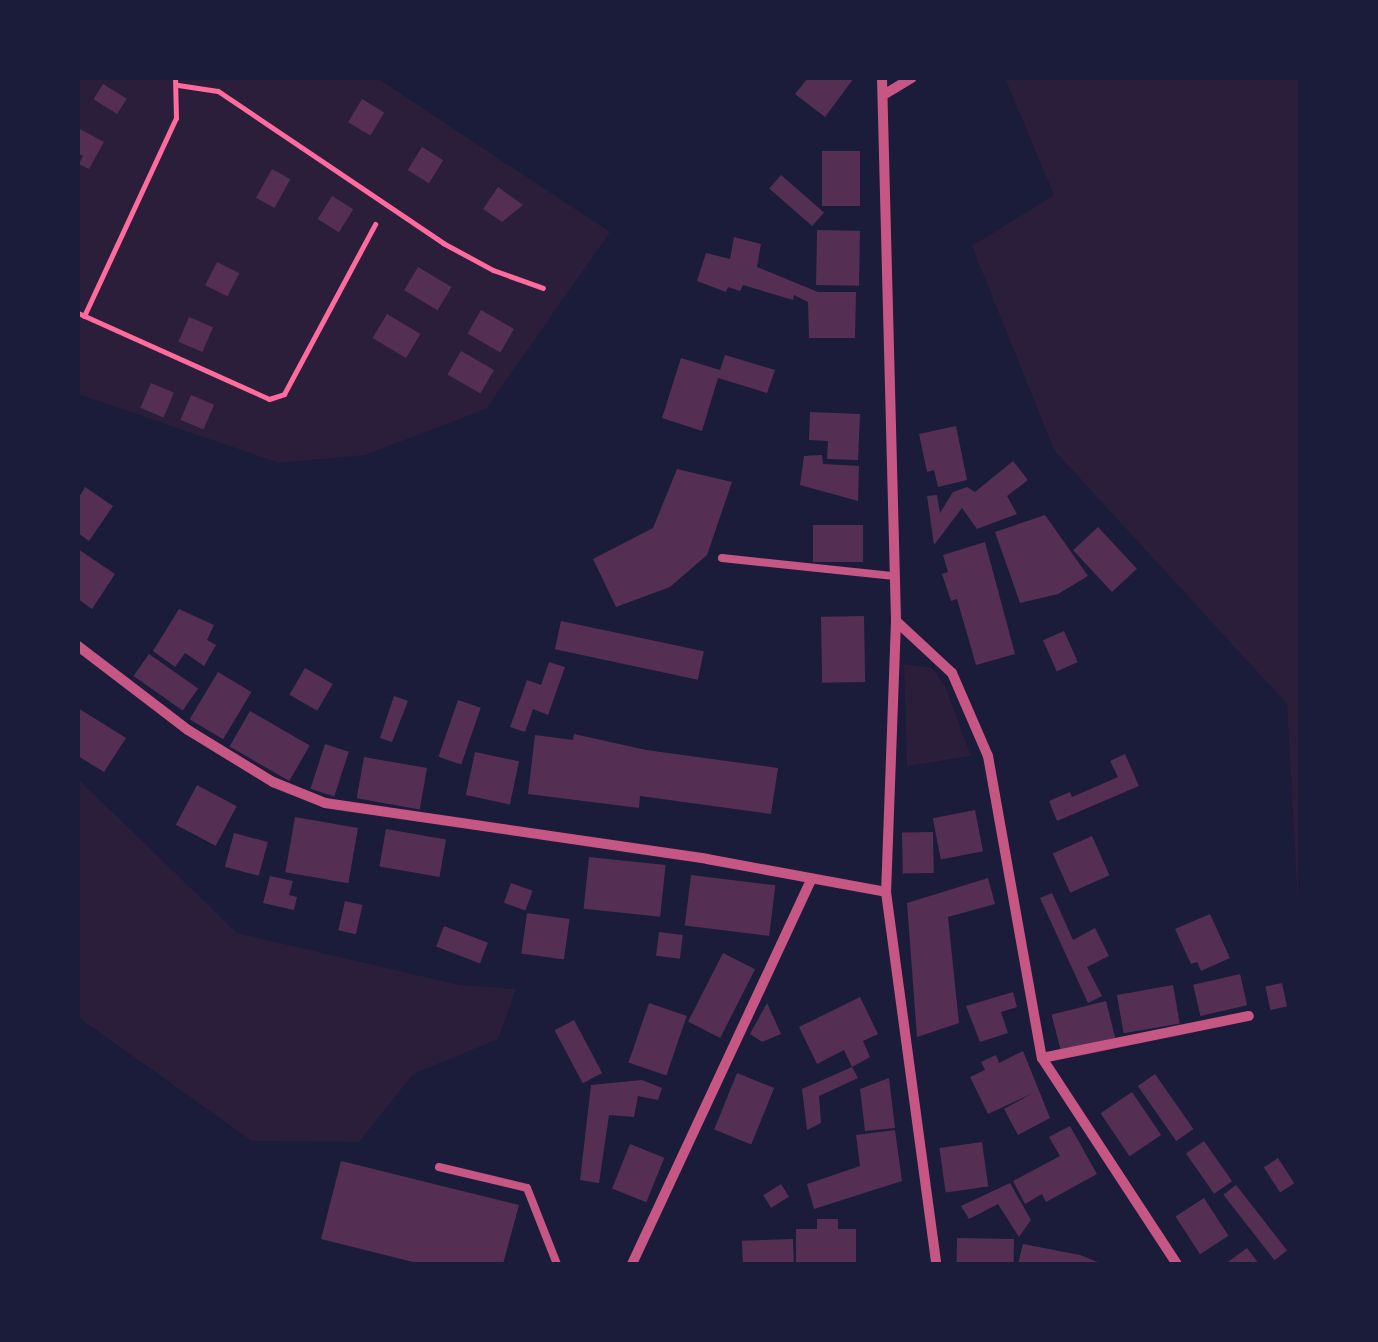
<!DOCTYPE html>
<html>
<head>
<meta charset="utf-8">
<style>
  body { margin:0 }
  #map { position:relative; width:1378px; height:1342px; overflow:hidden; background:#1b1b3a; font-family:Montserrat,sans-serif }
  div>[style] { position:absolute }
  [style*='--x'] { left:calc(var(--x)*1px); top:calc(var(--y)*1px); width:calc(var(--w)*1px); rotate:calc(var(--a)*1deg) }
  .green>* { inset:0; background:#2a1e3b }
  .building>* { inset:0; background:#542f53; transform-origin:0 0 }
  .path>* { height:5px; margin:-2.5px; padding:0 2.5px; transform-origin:2.5px; border-radius:2.5px; background:#ff6b9d }
  .service>* { height:8px; margin:-4px; padding:0 4px; transform-origin:4px; border-radius:4px; background:#c65784 }
  .minor>* { height:10px; margin:-5px; padding:0 5px; transform-origin:5px; border-radius:5px; background:#c65784 }
  span { translate:-50% -50%; white-space:nowrap; text-align:center; line-height:1.15; -webkit-text-stroke:9px #1b1b3a; paint-order:stroke }
  .frame { position:absolute; inset:0; border:80px solid #1b1b3a; pointer-events:none }
</style>
</head>
<body>
<div id="map">
  <div class="green">
    <i style="clip-path:polygon(78px 78px,377px 78px,610px 232px,486px 409px,365px 455px,279px 463px,78px 394px)"></i>
    <i style="clip-path:polygon(1005px 78px,1300px 78px,1300px 940px,1287px 704px,1054px 450px,972px 246px,1054px 195px)"></i>
    <i style="clip-path:polygon(904px 664px,932px 668px,945px 686px,971px 756px,907px 766px)"></i>
    <i style="clip-path:polygon(78px 779px,237px 933px,459px 985px,516px 989px,498px 1039px,413px 1074px,359px 1142px,252px 1141px,78px 1017px)"></i>
  </div>
  <div class="building">
    <i style="clip-path:polygon(808px 78px,854px 78px,825px 117px,795px 94px)"></i>
    <i style="left:103px;top:84px;width:28px;height:18px;rotate:32deg"></i>
    <i style="left:362px;top:99px;width:26px;height:27px;rotate:31deg"></i>
    <i style="clip-path:polygon(78px 128px,104px 142px,89px 169px,79px 164px,83px 156px,78px 153px)"></i>
    <i style="left:422px;top:147px;width:25px;height:27px;rotate:32deg"></i>
    <i style="left:822px;top:151px;width:38px;height:55px"></i>
    <i style="left:272px;top:169px;width:21px;height:33px;rotate:29deg"></i>
    <i style="left:781px;top:175px;width:57px;height:18px;rotate:41deg"></i>
    <i style="clip-path:polygon(498px 187px,523px 205px,502px 222px,483px 209px)"></i>
    <i style="left:332px;top:196px;width:25px;height:27px;rotate:32deg"></i>
    <i style="left:817px;top:230px;width:43px;height:55px;rotate:1deg"></i>
    <i style="clip-path:polygon(734px 237px,761px 244px,757px 267px,818px 292px,856px 292px,855px 338px,809px 338px,808px 302px,794px 295px,793px 300px,743px 285px,740px 291px,728px 287px,726px 292px,697px 281px,706px 253px,730px 259px)"></i>
    <i style="left:217px;top:262px;width:25px;height:26px;rotate:27deg"></i>
    <i style="left:418px;top:267px;width:39px;height:27px;rotate:31deg"></i>
    <i style="left:481px;top:310px;width:38px;height:27px;rotate:30deg"></i>
    <i style="left:387px;top:314px;width:39px;height:28px;rotate:31deg"></i>
    <i style="left:189px;top:317px;width:26px;height:27px;rotate:23deg"></i>
    <i style="left:461px;top:351px;width:38px;height:27px;rotate:30deg"></i>
    <i style="clip-path:polygon(725px 355px,775px 370px,767px 393px,718px 378px,702px 431px,662px 418px,681px 358px,720px 370px)"></i>
    <i style="left:151px;top:383px;width:25px;height:27px;rotate:23deg"></i>
    <i style="left:191px;top:395px;width:25px;height:27px;rotate:23deg"></i>
    <i style="clip-path:polygon(810px 412px,860px 414px,858px 460px,827px 459px,828px 441px,809px 440px)"></i>
    <i style="clip-path:polygon(956px 426px,967px 480px,938px 487px,934px 470px,927px 472px,919px 434px)"></i>
    <i style="clip-path:polygon(822px 455px,823px 464px,859px 466px,858px 501px,800px 485px,804px 456px)"></i>
    <i style="clip-path:polygon(1013px 461px,1028px 480px,1007px 496px,1017px 514px,977px 529px,962px 508px,934px 545px,927px 496px,937px 495px,940px 513px,953px 492px,967px 487px,975px 492px)"></i>
    <i style="clip-path:polygon(677px 469px,732px 482px,707px 555px,670px 587px,616px 607px,593px 559px,653px 528px)"></i>
    <i style="clip-path:polygon(85px 487px,113px 506px,89px 541px,78px 533px,78px 499px)"></i>
    <i style="clip-path:polygon(1045px 515px,1088px 576px,1058px 594px,1020px 603px,995px 532px)"></i>
    <i style="left:813px;top:525px;width:50px;height:37px"></i>
    <i style="left:1098px;top:527px;width:57px;height:34px;rotate:47deg"></i>
    <i style="clip-path:polygon(985px 542px,1015px 654px,976px 665px,957px 599px,951px 601px,942px 574px,948px 572px,943px 555px)"></i>
    <i style="clip-path:polygon(78px 549px,115px 574px,92px 609px,78px 599px)"></i>
    <i style="clip-path:polygon(179px 609px,214px 625px,207px 640px,216px 645px,204px 666px,185px 653px,175px 667px,153px 651px)"></i>
    <i style="left:864px;top:616px;width:66px;height:43px;rotate:89deg"></i>
    <i style="left:561px;top:621px;width:146px;height:29px;rotate:12deg"></i>
    <i style="left:1064px;top:631px;width:34px;height:23px;rotate:66deg"></i>
    <i style="left:149px;top:654px;width:60px;height:27px;rotate:35deg"></i>
    <i style="clip-path:polygon(549px 662px,565px 667px,548px 715px,533px 709px,525px 732px,510px 727px,527px 680px,541px 685px)"></i>
    <i style="left:305px;top:668px;width:32px;height:31px;rotate:30deg"></i>
    <i style="left:218px;top:672px;width:39px;height:55px;rotate:31deg"></i>
    <i style="clip-path:polygon(394px 696px,408px 701px,392px 742px,380px 738px)"></i>
    <i style="left:458px;top:700px;width:24px;height:60px;rotate:19deg"></i>
    <i style="clip-path:polygon(78px 708px,126px 738px,104px 772px,78px 756px)"></i>
    <i style="left:250px;top:711px;width:69px;height:41px;rotate:30deg"></i>
    <i style="clip-path:polygon(574px 734px,646px 750px,778px 768px,771px 814px,640px 796px,639px 808px,528px 794px,535px 735px,573px 740px)"></i>
    <i style="left:325px;top:744px;width:25px;height:47px;rotate:18deg"></i>
    <i style="left:475px;top:752px;width:45px;height:44px;rotate:12deg"></i>
    <i style="clip-path:polygon(1125px 754px,1139px 786px,1057px 821px,1049px 801px,1070px 792px,1072px 797px,1118px 777px,1110px 761px)"></i>
    <i style="left:364px;top:757px;width:64px;height:42px;rotate:10deg"></i>
    <i style="left:197px;top:785px;width:45px;height:45px;rotate:28deg"></i>
    <i style="left:975px;top:810px;width:42px;height:43px;rotate:79deg"></i>
    <i style="left:295px;top:817px;width:64px;height:56px;rotate:10deg"></i>
    <i style="left:386px;top:829px;width:61px;height:38px;rotate:10deg"></i>
    <i style="left:933px;top:832px;width:41px;height:31px;rotate:89deg"></i>
    <i style="left:234px;top:833px;width:35px;height:35px;rotate:15deg"></i>
    <i style="left:1092px;top:836px;width:43px;height:43px;rotate:66deg"></i>
    <i style="left:589px;top:857px;width:77px;height:52px;rotate:6deg"></i>
    <i style="left:691px;top:875px;width:85px;height:51px;rotate:7deg"></i>
    <i style="clip-path:polygon(270px 876px,293px 881px,289px 895px,297px 897px,294px 910px,263px 903px)"></i>
    <i style="clip-path:polygon(988px 878px,995px 904px,948px 917px,959px 1023px,917px 1037px,907px 903px)"></i>
    <i style="left:511px;top:883px;width:23px;height:21px;rotate:20deg"></i>
    <i style="clip-path:polygon(1052px 893px,1073px 940px,1095px 928px,1109px 956px,1087px 967px,1102px 996px,1088px 1003px,1040px 898px)"></i>
    <i style="left:345px;top:901px;width:18px;height:30px;rotate:13deg"></i>
    <i style="left:527px;top:913px;width:43px;height:41px;rotate:8deg"></i>
    <i style="clip-path:polygon(1210px 914px,1230px 958px,1201px 971px,1197px 962px,1191px 964px,1175px 929px)"></i>
    <i style="left:444px;top:926px;width:47px;height:22px;rotate:21deg"></i>
    <i style="left:659px;top:932px;width:24px;height:24px;rotate:7deg"></i>
    <i style="left:723px;top:953px;width:36px;height:77px;rotate:27deg"></i>
    <i style="left:1240px;top:974px;width:32px;height:48px;rotate:77deg"></i>
    <i style="left:1282px;top:983px;width:24px;height:17px;rotate:78deg"></i>
    <i style="left:1173px;top:985px;width:39px;height:57px;rotate:80deg"></i>
    <i style="clip-path:polygon(1013px 992px,1017px 1007px,1001px 1012px,1008px 1033px,980px 1042px,966px 1006px)"></i>
    <i style="clip-path:polygon(860px 997px,878px 1034px,863px 1041px,870px 1057px,852px 1067px,844px 1050px,817px 1064px,799px 1027px)"></i>
    <i style="left:1106px;top:1001px;width:38px;height:56px;rotate:76deg"></i>
    <i style="left:649px;top:1003px;width:40px;height:63px;rotate:19deg"></i>
    <i style="clip-path:polygon(767px 1003px,781px 1034px,762px 1042px,750px 1034px)"></i>
    <i style="left:574px;top:1020px;width:60px;height:22px;rotate:62deg"></i>
    <i style="clip-path:polygon(1023px 1051px,1050px 1118px,1018px 1135px,1004px 1109px,1033px 1093px,988px 1114px,970px 1077px,985px 1070px,981px 1062px,996px 1055px,999px 1063px)"></i>
    <i style="clip-path:polygon(852px 1067px,858px 1078px,819px 1096px,821px 1123px,807px 1130px,802px 1089px)"></i>
    <i style="left:737px;top:1073px;width:40px;height:61px;rotate:22deg"></i>
    <i style="left:1155px;top:1074px;width:67px;height:21px;rotate:55deg"></i>
    <i style="clip-path:polygon(889px 1078px,895px 1128px,865px 1131px,860px 1089px)"></i>
    <i style="clip-path:polygon(642px 1080px,662px 1088px,658px 1100px,638px 1096px,634px 1117px,609px 1115px,599px 1183px,580px 1180px,591px 1085px)"></i>
    <i style="left:1132px;top:1092px;width:52px;height:38px;rotate:56deg"></i>
    <i style="clip-path:polygon(1070px 1126px,1097px 1174px,1046px 1202px,1042px 1194px,1025px 1204px,1013px 1181px,1060px 1156px,1049px 1137px)"></i>
    <i style="clip-path:polygon(895px 1130px,902px 1181px,814px 1209px,807px 1184px,860px 1166px,856px 1135px)"></i>
    <i style="left:1204px;top:1141px;width:49px;height:22px;rotate:55deg"></i>
    <i style="left:982px;top:1142px;width:45px;height:43px;rotate:82deg"></i>
    <i style="left:630px;top:1144px;width:37px;height:48px;rotate:22deg"></i>
    <i style="left:1278px;top:1158px;width:30px;height:17px;rotate:57deg"></i>
    <i style="clip-path:polygon(341px 1161px,519px 1205px,503px 1264px,421px 1264px,321px 1239px)"></i>
    <i style="clip-path:polygon(1010px 1183px,1031px 1220px,1019px 1237px,998px 1204px,969px 1219px,961px 1206px)"></i>
    <i style="left:781px;top:1184px;width:15px;height:21px;rotate:58deg"></i>
    <i style="left:1236px;top:1185px;width:83px;height:16px;rotate:52deg"></i>
    <i style="left:1204px;top:1198px;width:45px;height:34px;rotate:57deg"></i>
    <i style="clip-path:polygon(817px 1219px,838px 1219px,838px 1229px,856px 1229px,856px 1264px,796px 1264px,796px 1229px,817px 1229px)"></i>
    <i style="left:957px;top:1238px;width:57px;height:26px;rotate:1deg"></i>
    <i style="left:793px;top:1239px;width:25px;height:51px;rotate:88deg"></i>
    <i style="clip-path:polygon(1023px 1244px,1080px 1255px,1103px 1264px,1018px 1264px)"></i>
    <i style="clip-path:polygon(1247px 1248px,1259px 1264px,1225px 1264px)"></i>
  </div>
  <div class="path">
    <i style="--x:178;--y:85;--w:40;--a:8.5"></i>
    <i style="--x:218;--y:91;--w:272;--a:34"></i>
    <i style="--x:443;--y:243;--w:57;--a:28.4"></i>
    <i style="--x:493;--y:270;--w:53;--a:19.8"></i>
    <i style="--x:78;--y:313;--w:209;--a:24.2"></i>
    <i style="--x:269;--y:399;--w:16;--a:-18"></i>
    <i style="--x:284;--y:394;--w:193;--a:-61.8"></i>
    <i style="--x:84;--y:316;--w:218;--a:-65.1"></i>
    <i style="--x:176;--y:118;--w:40;--a:-91.4"></i>
  </div>
  <div class="service">
    <i style="--x:722;--y:558;--w:171;--a:6"></i>
    <i style="--x:439;--y:1167;--w:90;--a:13.4"></i>
    <i style="--x:527;--y:1188;--w:82;--a:68.5"></i>
  </div>
  <div class="minor">
    <i style="--x:882;--y:78;--w:543;--a:88.52"></i>
    <i style="--x:896;--y:621;--w:271;--a:92.1"></i>
    <i style="--x:886;--y:892;--w:375;--a:82.3"></i>
    <i style="--x:885;--y:94;--w:31;--a:-31"></i>
    <i style="--x:896;--y:621;--w:76;--a:42.9"></i>
    <i style="--x:952;--y:673;--w:90;--a:66.6"></i>
    <i style="--x:988;--y:756;--w:307;--a:79.9"></i>
    <i style="--x:1042;--y:1058;--w:246;--a:56.8"></i>
    <i style="--x:78;--y:646;--w:138;--a:37.4"></i>
    <i style="--x:188;--y:730;--w:100;--a:31.5"></i>
    <i style="--x:273;--y:782;--w:56;--a:22"></i>
    <i style="--x:325;--y:803;--w:386;--a:8.3"></i>
    <i style="--x:707;--y:859;--w:182;--a:10.4"></i>
    <i style="--x:1042;--y:1058;--w:211;--a:-11.5"></i>
    <i style="--x:632;--y:1264;--w:424;--a:-65"></i>
  </div>
  <div class="frame"></div>
</div>
</body>
</html>
